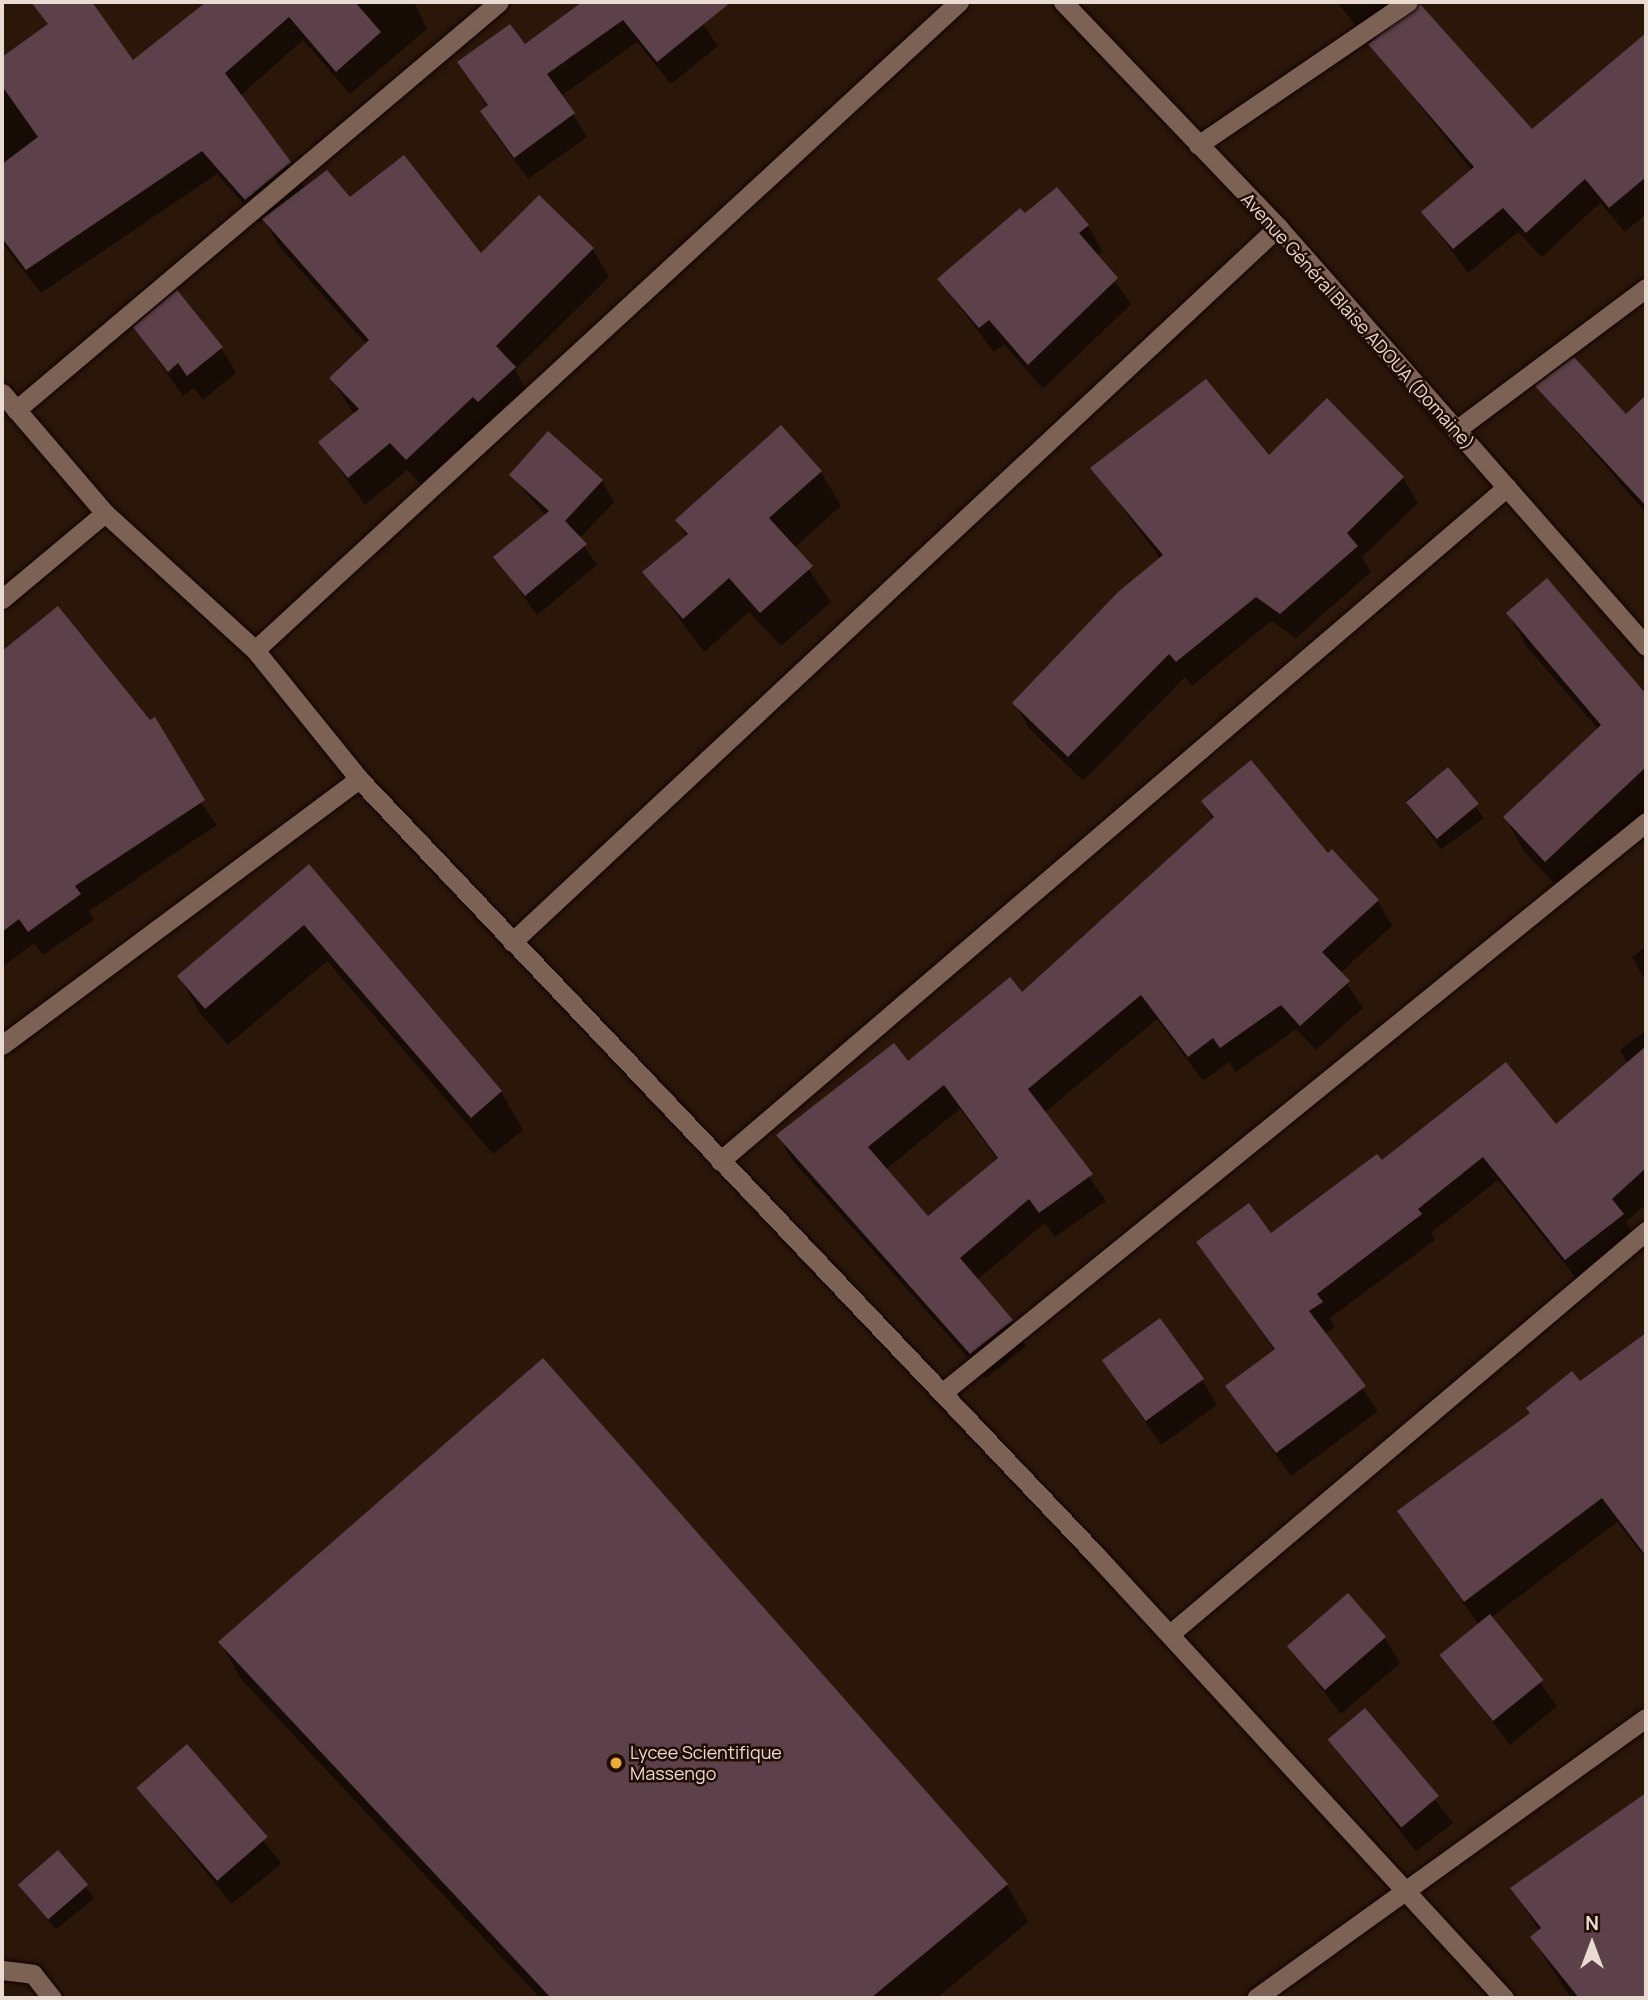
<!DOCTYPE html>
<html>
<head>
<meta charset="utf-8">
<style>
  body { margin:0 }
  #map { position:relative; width:1648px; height:2000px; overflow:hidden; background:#2b160a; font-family:Manrope,sans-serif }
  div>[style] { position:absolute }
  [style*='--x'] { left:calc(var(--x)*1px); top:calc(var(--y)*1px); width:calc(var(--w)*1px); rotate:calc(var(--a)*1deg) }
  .shadow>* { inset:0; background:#0007; transform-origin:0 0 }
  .building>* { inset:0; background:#5c414a; transform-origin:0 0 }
  .roads { filter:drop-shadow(0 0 2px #120300) drop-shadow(0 0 2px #120300) }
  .minor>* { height:19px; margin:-9.5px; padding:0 9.5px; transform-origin:9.5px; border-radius:9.5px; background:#7c6255 }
  .dots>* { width:19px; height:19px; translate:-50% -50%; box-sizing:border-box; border:4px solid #210d03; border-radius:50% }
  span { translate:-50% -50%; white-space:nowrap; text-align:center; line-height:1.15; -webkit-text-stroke:5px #210d03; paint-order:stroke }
  .street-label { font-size:18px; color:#e9dad2 }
  .poi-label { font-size:18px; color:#e9dad2 }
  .left { translate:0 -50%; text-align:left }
  .frame { position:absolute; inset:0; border:4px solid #e9dad2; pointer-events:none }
  .north { position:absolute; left:1557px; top:1909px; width:70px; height:70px; -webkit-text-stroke:5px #210d03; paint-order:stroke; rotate:0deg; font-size:19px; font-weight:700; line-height:28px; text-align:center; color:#e9dad2 }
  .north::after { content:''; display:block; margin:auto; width:24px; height:32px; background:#e9dad2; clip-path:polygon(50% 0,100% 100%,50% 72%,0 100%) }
</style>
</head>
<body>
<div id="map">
  <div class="shadow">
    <i style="clip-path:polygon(60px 2px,90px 2px,133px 62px,206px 2px,414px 2px,427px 29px,350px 94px,303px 40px,240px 96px,305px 189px,350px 199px,481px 256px,539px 197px,593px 250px,609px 277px,515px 370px,530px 396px,423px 486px,407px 470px,365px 505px,321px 443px,355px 415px,331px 378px,367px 345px,280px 247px,264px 220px,260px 223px,217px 174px,41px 293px,2px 243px,2px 59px,49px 26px,42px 14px)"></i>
    <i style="clip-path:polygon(585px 2px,698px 2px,692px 8px,718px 46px,671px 84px,637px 42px,561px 96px,587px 137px,528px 179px,495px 134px,482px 111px,488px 107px,459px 62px,525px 47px)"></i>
    <i style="clip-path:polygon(1337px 2px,1404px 2px,1532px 131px,1642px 38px,1646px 214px,1625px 232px,1600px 203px,1542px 257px,1518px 232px,1468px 273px,1423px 212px,1472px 171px)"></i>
    <i style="clip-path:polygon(1024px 216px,1088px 226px,1102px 251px,1097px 256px,1131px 304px,1043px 389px,1004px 344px,994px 352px,939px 280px)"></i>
    <i style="clip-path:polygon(135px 328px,221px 348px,236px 373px,203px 400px,194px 388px,183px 396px)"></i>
    <i style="clip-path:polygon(1537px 387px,1625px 416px,1634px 408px,1646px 421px,1646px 513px)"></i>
    <i style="clip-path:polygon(781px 428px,821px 472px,841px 506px,794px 548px,831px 602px,781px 646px,749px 612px,704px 652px,645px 572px,687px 537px,677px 520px)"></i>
    <i style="clip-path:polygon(1269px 458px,1403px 478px,1418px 503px,1362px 557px,1371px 572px,1296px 638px,1271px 621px,1192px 686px,1185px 677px,1083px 781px,1029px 728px,1015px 703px,1161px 559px,1092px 468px)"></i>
    <i style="clip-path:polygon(511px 475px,602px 481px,614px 502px,579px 539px,597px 565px,537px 615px,495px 557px,546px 516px)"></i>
    <i style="clip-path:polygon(1547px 580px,1646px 697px,1646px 819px,1565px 895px,1524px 851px,1505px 817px,1599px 730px,1527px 647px,1508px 613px)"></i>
    <i style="clip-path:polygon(58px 609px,217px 825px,89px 911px,94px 920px,43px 955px,34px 943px,2px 967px,2px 653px)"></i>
    <i style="left:1448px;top:769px;width:61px;height:53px;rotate:54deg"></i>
    <i style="clip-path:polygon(evenodd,1203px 802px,1328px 855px,1378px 901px,1392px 926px,1340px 973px,1363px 1008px,1316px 1050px,1296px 1029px,1236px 1072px,1229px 1062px,1203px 1081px,1157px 1019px,1044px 1113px,1106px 1201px,1055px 1237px,1045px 1223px,977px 1280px,1026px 1346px,986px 1378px,793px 1161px,778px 1136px,1022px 994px,1213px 820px,1203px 802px,960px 1109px,998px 1160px,927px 1219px,885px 1170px,960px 1109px)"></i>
    <i style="clip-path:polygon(308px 866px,501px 1092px,523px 1130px,493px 1154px,327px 961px,228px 1045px,200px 1013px,179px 976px)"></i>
    <i style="clip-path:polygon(1646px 946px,1646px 982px,1632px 957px)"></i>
    <i style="clip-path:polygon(1646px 1030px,1646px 1204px,1626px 1222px,1636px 1239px,1580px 1283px,1498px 1180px,1431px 1233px,1435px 1240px,1330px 1318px,1335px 1327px,1325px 1334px,1378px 1411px,1291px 1476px,1227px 1387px,1275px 1351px,1198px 1243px,1271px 1235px,1381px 1162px,1555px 1127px,1628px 1064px,1620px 1050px)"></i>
    <i style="clip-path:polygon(1645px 1337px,1646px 1559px,1617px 1522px,1491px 1618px,1557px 1706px,1510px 1745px,1442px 1655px,1479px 1625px,1399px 1512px)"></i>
    <i style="clip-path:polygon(1103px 1360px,1202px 1380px,1217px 1405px,1161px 1445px)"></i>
    <i style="clip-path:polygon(1385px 1638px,1400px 1663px,1341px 1714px,1290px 1647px)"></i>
    <i style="clip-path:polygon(220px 1642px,1007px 1885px,1028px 1922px,937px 1998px,540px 1998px,241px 1679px)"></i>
    <i style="left:1365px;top:1710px;width:143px;height:47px;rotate:52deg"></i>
    <i style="left:187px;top:1747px;width:150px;height:64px;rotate:51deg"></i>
    <i style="clip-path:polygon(1646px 1794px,1646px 1954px,1635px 1963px,1646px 1977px,1646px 1998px,1571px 1998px,1532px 1938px,1540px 1932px,1512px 1888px)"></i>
    <i style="left:58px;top:1853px;width:58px;height:50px;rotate:51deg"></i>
  </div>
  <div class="building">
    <i style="clip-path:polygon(31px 2px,92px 2px,133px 60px,206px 2px,355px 2px,381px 32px,336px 72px,289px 17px,225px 73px,291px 162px,245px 200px,202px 151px,26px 270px,2px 238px,2px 164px,38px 137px,2px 86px,2px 57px,48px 24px)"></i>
    <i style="clip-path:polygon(582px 2px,731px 2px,657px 62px,623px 20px,547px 74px,575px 113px,514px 158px,480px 111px,488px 105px,457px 62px,510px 24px,525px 44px)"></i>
    <i style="clip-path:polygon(1420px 4px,1532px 129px,1646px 33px,1646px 177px,1609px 208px,1585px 179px,1526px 233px,1503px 208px,1453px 249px,1421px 212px,1474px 167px,1368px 44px)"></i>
    <i style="clip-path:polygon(404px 155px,481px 253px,539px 195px,594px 248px,496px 346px,516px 367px,478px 402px,473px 397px,406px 460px,390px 443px,348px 478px,318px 442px,359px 409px,329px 378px,369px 340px,262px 219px,327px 170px,350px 197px)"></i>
    <i style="clip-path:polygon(1057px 187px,1089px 225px,1079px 233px,1118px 278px,1028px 365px,989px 320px,979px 328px,937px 279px,1020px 208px,1025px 213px)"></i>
    <i style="clip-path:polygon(177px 290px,223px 347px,187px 376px,178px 363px,168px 372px,133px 327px)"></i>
    <i style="clip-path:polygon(1574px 357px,1626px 414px,1646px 395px,1646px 506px,1535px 386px)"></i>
    <i style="clip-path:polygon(1206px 379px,1269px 455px,1327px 398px,1404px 477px,1347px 533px,1358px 546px,1280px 614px,1256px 597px,1176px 662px,1169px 654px,1068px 757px,1012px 703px,1118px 592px,1163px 555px,1090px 468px)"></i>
    <i style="clip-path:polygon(781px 425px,822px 471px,769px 518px,813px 566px,760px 613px,729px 578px,683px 619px,642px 572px,688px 534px,675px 520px)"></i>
    <i style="clip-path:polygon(548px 431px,603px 480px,565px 521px,587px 544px,525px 596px,493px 557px,549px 511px,509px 475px)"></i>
    <i style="clip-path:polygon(1547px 578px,1646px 694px,1646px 767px,1545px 862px,1503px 817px,1601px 725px,1506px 613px)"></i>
    <i style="clip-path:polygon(58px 606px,150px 720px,155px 717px,205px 800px,75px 886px,81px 894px,28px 932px,19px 919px,2px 932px,2px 651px)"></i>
    <i style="clip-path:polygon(evenodd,1251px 760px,1328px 853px,1332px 849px,1379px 900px,1322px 952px,1350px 981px,1300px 1026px,1281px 1005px,1220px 1048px,1213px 1038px,1188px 1057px,1141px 995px,1028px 1089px,1093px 1174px,1039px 1213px,1029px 1199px,960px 1258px,1013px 1320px,970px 1354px,776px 1135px,894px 1043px,908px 1061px,1010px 977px,1022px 992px,1214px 817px,1201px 801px,1251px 760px,944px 1085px,998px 1158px,928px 1216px,868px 1147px,944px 1085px)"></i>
    <i style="left:1448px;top:767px;width:48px;height:55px;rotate:50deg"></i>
    <i style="clip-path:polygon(309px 864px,502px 1091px,471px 1118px,304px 925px,205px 1009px,177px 976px)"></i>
    <i style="clip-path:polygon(1646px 1046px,1646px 1168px,1612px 1199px,1624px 1214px,1565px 1260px,1483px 1157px,1418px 1209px,1422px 1214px,1317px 1294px,1323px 1302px,1309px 1311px,1366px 1386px,1276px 1453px,1225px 1386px,1275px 1349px,1196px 1242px,1249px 1203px,1271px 1233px,1377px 1154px,1382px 1160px,1506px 1062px,1556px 1124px)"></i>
    <i style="left:1160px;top:1318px;width:75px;height:72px;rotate:54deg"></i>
    <i style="clip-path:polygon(1646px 1333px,1646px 1556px,1602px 1498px,1464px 1602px,1397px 1511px,1530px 1413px,1526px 1408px,1572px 1371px,1580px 1381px)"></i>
    <i style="clip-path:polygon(543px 1358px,1008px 1884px,871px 1998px,551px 1998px,218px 1642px)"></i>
    <i style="left:1348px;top:1593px;width:58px;height:81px;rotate:49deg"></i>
    <i style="left:1490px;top:1614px;width:85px;height:65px;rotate:51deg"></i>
    <i style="left:1365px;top:1708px;width:115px;height:49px;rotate:50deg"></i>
    <i style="left:187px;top:1744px;width:123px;height:67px;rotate:49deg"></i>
    <i style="clip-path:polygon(1646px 1793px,1646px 1998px,1579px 1998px,1530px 1937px,1541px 1928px,1510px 1888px)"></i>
    <i style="left:58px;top:1850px;width:46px;height:53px;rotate:49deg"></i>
  </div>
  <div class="roads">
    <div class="minor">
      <i style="--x:1063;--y:2;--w:311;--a:46.3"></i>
      <i style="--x:1278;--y:227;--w:558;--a:48.71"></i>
      <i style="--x:1198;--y:145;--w:254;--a:-34.3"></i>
      <i style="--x:2;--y:393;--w:158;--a:49.4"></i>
      <i style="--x:105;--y:513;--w:203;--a:42.4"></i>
      <i style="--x:255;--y:650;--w:166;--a:51.1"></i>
      <i style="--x:359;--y:779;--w:1069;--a:46.48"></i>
      <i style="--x:1095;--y:1554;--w:604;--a:47.35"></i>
      <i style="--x:16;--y:410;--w:632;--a:-40.19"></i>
      <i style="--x:1456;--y:430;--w:237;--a:-36.8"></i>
      <i style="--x:2;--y:599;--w:134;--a:-39.9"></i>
      <i style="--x:255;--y:650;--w:957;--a:-42.63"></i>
      <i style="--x:512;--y:942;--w:1048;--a:-43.03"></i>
      <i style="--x:2;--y:1045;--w:445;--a:-36.7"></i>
      <i style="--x:720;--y:1161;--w:1036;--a:-40.58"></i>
      <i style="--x:942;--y:1393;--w:906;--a:-39.04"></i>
      <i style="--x:1170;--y:1634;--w:624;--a:-40.25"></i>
      <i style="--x:2;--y:1970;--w:31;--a:7"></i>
      <i style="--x:33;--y:1974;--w:31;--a:52"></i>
      <i style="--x:1256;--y:1998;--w:480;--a:-35.7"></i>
    </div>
  </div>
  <div class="dots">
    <i style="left:616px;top:1763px;background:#e8ab37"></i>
  </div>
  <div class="street-label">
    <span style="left:1358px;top:321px;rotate:48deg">Avenue Général Blaise ADOUA (Domaine)</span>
  </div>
  <div class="poi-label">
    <span class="left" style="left:630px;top:1763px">Lycee Scientifique<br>Massengo</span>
  </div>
  <div class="frame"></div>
  <div class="north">N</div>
</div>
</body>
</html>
